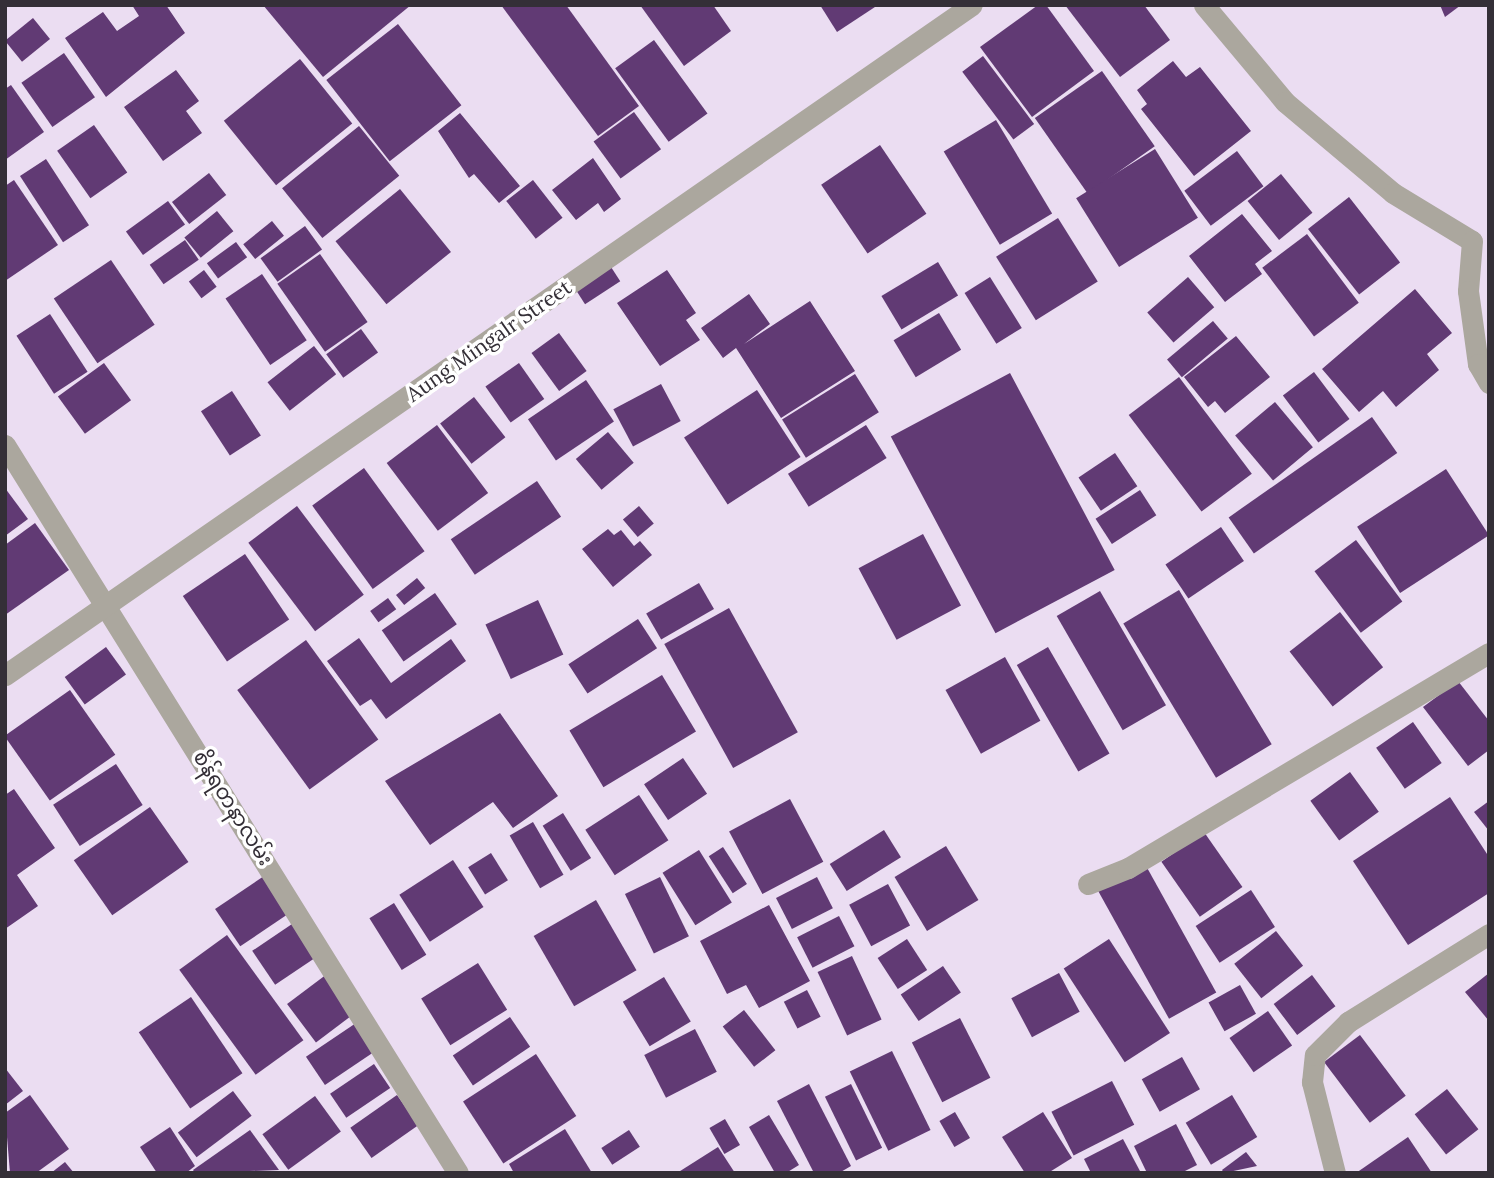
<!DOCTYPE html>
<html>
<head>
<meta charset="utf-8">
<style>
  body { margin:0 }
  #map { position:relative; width:1494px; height:1178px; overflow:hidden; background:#ebddf2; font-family:Lora,"Noto Sans Myanmar",serif }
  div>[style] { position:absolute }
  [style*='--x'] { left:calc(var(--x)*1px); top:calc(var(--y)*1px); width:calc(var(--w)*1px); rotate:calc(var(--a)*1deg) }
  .building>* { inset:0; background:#613a74; transform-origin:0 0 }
  .minor>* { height:21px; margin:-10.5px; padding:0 10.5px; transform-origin:10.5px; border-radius:10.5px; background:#aba79e }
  span { translate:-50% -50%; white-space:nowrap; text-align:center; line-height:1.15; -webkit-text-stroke:7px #fff; paint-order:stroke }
  .street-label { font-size:21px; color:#342f37 }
  .frame { position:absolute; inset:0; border:7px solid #342f37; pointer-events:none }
</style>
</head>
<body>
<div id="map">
  <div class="building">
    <i style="clip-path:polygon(132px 5px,166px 5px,185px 33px,106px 97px,65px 38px,103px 12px,117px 31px,139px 16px)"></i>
    <i style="clip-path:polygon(263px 5px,411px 5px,323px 77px)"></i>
    <i style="clip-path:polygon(501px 5px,566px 5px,639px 106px,598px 136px)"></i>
    <i style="clip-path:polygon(640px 5px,713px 5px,731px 31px,684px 66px)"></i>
    <i style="clip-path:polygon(820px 5px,878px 5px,837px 32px)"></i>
    <i style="clip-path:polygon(1038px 5px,1046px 5px,1094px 71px,1032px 117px,980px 47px)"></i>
    <i style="clip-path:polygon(1065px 5px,1144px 5px,1170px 40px,1120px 77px)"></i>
    <i style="clip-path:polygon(1440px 5px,1461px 5px,1445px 17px)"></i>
    <i style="left:33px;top:18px;width:27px;height:36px;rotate:51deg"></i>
    <i style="left:398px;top:24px;width:103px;height:91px;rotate:52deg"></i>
    <i style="left:654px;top:40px;width:91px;height:48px;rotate:54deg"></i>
    <i style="left:64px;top:53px;width:54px;height:52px;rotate:55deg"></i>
    <i style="left:983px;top:56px;width:85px;height:26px;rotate:53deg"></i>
    <i style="left:300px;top:59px;width:83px;height:98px;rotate:51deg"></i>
    <i style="clip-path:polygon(1173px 61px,1186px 77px,1200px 67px,1251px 131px,1194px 176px,1141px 109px,1147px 104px,1137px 90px)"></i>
    <i style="clip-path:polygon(176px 70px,199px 101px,186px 111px,202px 133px,163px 161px,124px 107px)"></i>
    <i style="left:1102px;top:71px;width:92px;height:82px;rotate:55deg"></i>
    <i style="clip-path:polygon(11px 85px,44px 132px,5px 160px,5px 89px)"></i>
    <i style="left:634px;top:112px;width:46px;height:50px;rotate:54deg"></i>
    <i style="clip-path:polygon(460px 113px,520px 186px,499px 203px,474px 174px,469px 178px,438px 131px)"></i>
    <i style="left:996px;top:120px;width:109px;height:61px;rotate:59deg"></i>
    <i style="left:94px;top:125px;width:58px;height:45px;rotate:55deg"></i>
    <i style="left:359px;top:126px;width:64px;height:99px;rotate:51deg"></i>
    <i style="left:880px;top:145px;width:83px;height:71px;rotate:56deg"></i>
    <i style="left:1155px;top:149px;width:81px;height:93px;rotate:58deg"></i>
    <i style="left:1237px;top:151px;width:44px;height:66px;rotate:53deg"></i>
    <i style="clip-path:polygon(593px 158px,621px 199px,604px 212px,598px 203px,576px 220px,552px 190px)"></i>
    <i style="left:46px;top:159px;width:79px;height:31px;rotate:57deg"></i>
    <i style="left:209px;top:173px;width:28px;height:47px;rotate:52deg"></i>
    <i style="left:1281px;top:174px;width:50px;height:43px;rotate:51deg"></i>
    <i style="clip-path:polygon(14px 180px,58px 245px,5px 281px,5px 186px)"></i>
    <i style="left:533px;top:180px;width:48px;height:34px;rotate:52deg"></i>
    <i style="left:400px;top:189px;width:81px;height:83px;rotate:51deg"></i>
    <i style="left:1349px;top:197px;width:83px;height:52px;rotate:52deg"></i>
    <i style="left:168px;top:201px;width:29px;height:52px;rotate:54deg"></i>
    <i style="left:217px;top:211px;width:26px;height:42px;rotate:51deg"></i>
    <i style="clip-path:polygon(1242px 214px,1272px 251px,1255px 264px,1262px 274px,1225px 302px,1189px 256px)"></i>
    <i style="left:1058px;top:218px;width:75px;height:73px;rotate:58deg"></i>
    <i style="left:272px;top:221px;width:19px;height:37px;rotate:51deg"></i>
    <i style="left:305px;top:226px;width:29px;height:55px;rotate:54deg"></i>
    <i style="left:1307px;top:234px;width:86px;height:56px;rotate:53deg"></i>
    <i style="left:185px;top:240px;width:24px;height:43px;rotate:55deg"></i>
    <i style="left:236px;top:242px;width:19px;height:36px;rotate:54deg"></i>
    <i style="left:320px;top:254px;width:83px;height:52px;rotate:55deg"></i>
    <i style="left:111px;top:260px;width:78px;height:69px;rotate:56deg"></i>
    <i style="left:938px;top:262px;width:39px;height:66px;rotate:59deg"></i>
    <i style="left:611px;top:267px;width:17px;height:42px;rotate:57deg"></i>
    <i style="left:204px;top:270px;width:21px;height:19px;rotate:53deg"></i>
    <i style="clip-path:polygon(667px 270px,696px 313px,686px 320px,700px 340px,660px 366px,617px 303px)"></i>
    <i style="left:262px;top:274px;width:80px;height:44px;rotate:56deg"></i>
    <i style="left:990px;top:277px;width:60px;height:30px;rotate:58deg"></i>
    <i style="left:1188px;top:277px;width:40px;height:54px;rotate:49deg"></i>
    <i style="clip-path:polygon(1415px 289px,1452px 333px,1427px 354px,1439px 370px,1396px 407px,1383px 391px,1359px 412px,1322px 369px)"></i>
    <i style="clip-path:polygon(749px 294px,770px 324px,744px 344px,810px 301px,855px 371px,781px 418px,736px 348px,723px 358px,701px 328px)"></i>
    <i style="left:939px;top:313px;width:43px;height:53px;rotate:59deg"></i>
    <i style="left:50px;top:314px;width:69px;height:40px;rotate:57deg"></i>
    <i style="left:1213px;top:321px;width:23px;height:60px;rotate:50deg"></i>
    <i style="left:361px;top:329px;width:29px;height:43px;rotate:54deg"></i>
    <i style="left:559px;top:333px;width:47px;height:34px;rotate:54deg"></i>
    <i style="clip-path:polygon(1236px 336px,1270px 377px,1225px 413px,1215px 401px,1208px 407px,1184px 377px)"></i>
    <i style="left:314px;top:346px;width:36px;height:59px;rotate:52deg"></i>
    <i style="left:104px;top:363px;width:46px;height:57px;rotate:54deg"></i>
    <i style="left:519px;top:363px;width:44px;height:41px;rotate:55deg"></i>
    <i style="left:1314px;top:372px;width:59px;height:39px;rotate:53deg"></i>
    <i style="left:1010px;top:373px;width:223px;height:135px;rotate:62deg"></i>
    <i style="left:855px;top:374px;width:45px;height:86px;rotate:58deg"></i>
    <i style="left:1179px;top:377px;width:121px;height:63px;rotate:53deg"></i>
    <i style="left:586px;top:380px;width:50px;height:70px;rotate:56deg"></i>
    <i style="left:661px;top:384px;width:42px;height:54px;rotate:62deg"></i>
    <i style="left:757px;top:390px;width:80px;height:87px;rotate:57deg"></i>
    <i style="left:232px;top:391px;width:53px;height:37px;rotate:57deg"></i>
    <i style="left:474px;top:397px;width:51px;height:43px;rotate:52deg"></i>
    <i style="left:1275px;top:402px;width:59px;height:52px;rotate:50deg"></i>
    <i style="left:1372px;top:417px;width:44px;height:175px;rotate:55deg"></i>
    <i style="left:437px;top:425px;width:85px;height:63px;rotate:53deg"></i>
    <i style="left:866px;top:425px;width:39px;height:92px;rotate:58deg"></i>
    <i style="left:608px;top:432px;width:40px;height:42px;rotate:50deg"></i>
    <i style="left:1115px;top:453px;width:40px;height:44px;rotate:56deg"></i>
    <i style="left:364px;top:468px;width:103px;height:64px;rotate:54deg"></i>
    <i style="left:1446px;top:469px;width:79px;height:106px;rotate:57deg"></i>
    <i style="left:537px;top:481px;width:43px;height:104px;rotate:56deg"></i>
    <i style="clip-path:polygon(5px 488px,28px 519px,5px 536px)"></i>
    <i style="left:1140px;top:490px;width:30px;height:53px;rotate:57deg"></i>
    <i style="left:297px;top:506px;width:111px;height:61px;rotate:53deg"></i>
    <i style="left:639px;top:506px;width:23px;height:21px;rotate:50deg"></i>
    <i style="clip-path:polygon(35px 523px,69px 570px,5px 615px,5px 545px)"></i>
    <i style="left:1221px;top:527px;width:41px;height:67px;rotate:56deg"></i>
    <i style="clip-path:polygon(608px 529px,614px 535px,621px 530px,634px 546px,640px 541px,652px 555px,613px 587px,582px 549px)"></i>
    <i style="left:923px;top:534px;width:81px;height:73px;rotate:62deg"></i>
    <i style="left:1356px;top:540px;width:77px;height:52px;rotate:53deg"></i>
    <i style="left:245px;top:554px;width:79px;height:75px;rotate:56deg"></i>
    <i style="left:417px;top:578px;width:13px;height:27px;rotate:51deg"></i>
    <i style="left:699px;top:583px;width:30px;height:61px;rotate:60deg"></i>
    <i style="left:1179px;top:590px;width:180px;height:65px;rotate:59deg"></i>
    <i style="left:1100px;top:591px;width:132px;height:50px;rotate:60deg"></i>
    <i style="left:435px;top:593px;width:38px;height:65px;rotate:55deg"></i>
    <i style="left:388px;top:598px;width:14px;height:22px;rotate:54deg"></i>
    <i style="left:538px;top:600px;width:60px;height:58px;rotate:65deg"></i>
    <i style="left:729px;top:608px;width:142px;height:74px;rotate:61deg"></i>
    <i style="left:1340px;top:612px;width:70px;height:64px;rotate:52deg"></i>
    <i style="left:638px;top:619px;width:35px;height:83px;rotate:57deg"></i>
    <i style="clip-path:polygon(359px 638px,391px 683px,451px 639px,466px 661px,386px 719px,371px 699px,360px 706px,327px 661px)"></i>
    <i style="left:306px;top:640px;width:123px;height:85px;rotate:54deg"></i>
    <i style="left:106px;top:647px;width:34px;height:51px;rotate:54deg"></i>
    <i style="left:1048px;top:647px;width:123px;height:36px;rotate:60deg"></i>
    <i style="left:1005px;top:657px;width:73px;height:68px;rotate:61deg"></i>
    <i style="left:662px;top:675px;width:66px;height:108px;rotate:59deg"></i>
    <i style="clip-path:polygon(1458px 681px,1489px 721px,1489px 750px,1468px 766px,1423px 707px)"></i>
    <i style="left:70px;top:690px;width:79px;height:80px;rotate:55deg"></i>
    <i style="clip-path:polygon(500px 713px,558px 796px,513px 828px,493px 802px,430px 845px,385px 781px)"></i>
    <i style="left:1413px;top:722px;width:50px;height:45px;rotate:55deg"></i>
    <i style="left:683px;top:758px;width:43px;height:47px;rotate:56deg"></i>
    <i style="left:116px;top:764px;width:49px;height:75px;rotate:57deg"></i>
    <i style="left:1350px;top:772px;width:49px;height:49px;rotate:54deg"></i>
    <i style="clip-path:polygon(14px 789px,55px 848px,17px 875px,38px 906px,5px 929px,5px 795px)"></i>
    <i style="left:639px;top:795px;width:54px;height:64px;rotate:57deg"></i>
    <i style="clip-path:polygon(1450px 797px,1489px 857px,1489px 893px,1408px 945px,1353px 861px)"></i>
    <i style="left:790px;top:799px;width:71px;height:69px;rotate:62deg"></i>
    <i style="clip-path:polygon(1489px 801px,1489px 831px,1474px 812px)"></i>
    <i style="left:150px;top:807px;width:67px;height:93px;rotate:55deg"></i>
    <i style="left:563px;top:813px;width:53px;height:24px;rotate:58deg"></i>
    <i style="left:533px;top:822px;width:61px;height:27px;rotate:60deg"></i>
    <i style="left:884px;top:830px;width:32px;height:64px;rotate:58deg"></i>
    <i style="left:1204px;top:832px;width:67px;height:52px;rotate:55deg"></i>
    <i style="left:946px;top:846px;width:63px;height:60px;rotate:59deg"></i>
    <i style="left:723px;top:847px;width:44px;height:17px;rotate:57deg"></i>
    <i style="left:699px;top:850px;width:62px;height:43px;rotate:58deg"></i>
    <i style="left:491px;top:853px;width:32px;height:27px;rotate:58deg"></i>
    <i style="left:453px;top:860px;width:56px;height:64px;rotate:57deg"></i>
    <i style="left:1145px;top:864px;width:147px;height:54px;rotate:61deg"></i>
    <i style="left:264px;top:876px;width:45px;height:59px;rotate:56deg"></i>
    <i style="left:660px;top:877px;width:66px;height:39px;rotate:64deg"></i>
    <i style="left:817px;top:877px;width:35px;height:46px;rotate:63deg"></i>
    <i style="left:888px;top:884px;width:47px;height:44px;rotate:62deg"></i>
    <i style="left:1251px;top:890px;width:44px;height:66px;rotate:57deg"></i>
    <i style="left:596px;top:900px;width:81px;height:72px;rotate:60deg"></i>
    <i style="left:394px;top:903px;width:61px;height:29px;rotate:58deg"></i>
    <i style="clip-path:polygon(769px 905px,810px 981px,759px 1008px,746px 985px,727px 994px,700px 941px)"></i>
    <i style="left:839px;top:916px;width:34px;height:47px;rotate:63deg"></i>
    <i style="left:292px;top:924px;width:41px;height:48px;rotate:56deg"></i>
    <i style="left:1276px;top:931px;width:44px;height:53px;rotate:52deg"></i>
    <i style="left:227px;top:935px;width:130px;height:59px;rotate:54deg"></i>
    <i style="left:907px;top:939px;width:37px;height:35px;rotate:57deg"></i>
    <i style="left:1109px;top:939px;width:112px;height:54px;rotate:57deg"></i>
    <i style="left:852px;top:956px;width:70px;height:38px;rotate:65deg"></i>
    <i style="left:478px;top:963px;width:55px;height:67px;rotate:58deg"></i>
    <i style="left:943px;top:966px;width:32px;height:51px;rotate:56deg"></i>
    <i style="left:1059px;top:973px;width:44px;height:54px;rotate:62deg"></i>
    <i style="clip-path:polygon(1489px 973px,1489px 1021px,1465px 992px)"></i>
    <i style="left:327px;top:974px;width:48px;height:50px;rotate:53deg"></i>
    <i style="left:1312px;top:975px;width:39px;height:48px;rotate:53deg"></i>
    <i style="left:664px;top:977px;width:52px;height:48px;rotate:59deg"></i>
    <i style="left:1240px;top:985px;width:33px;height:36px;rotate:61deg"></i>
    <i style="left:807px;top:990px;width:30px;height:26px;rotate:63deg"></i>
    <i style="left:191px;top:997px;width:92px;height:63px;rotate:56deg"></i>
    <i style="left:744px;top:1010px;width:51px;height:27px;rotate:52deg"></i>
    <i style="left:1268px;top:1011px;width:42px;height:47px;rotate:55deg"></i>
    <i style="left:510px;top:1017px;width:36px;height:69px;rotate:56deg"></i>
    <i style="left:960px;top:1018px;width:67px;height:54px;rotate:63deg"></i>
    <i style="left:359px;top:1021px;width:34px;height:64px;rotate:56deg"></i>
    <i style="left:695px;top:1029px;width:48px;height:57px;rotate:63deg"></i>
    <i style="left:1360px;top:1035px;width:76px;height:45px;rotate:53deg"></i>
    <i style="left:892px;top:1051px;width:88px;height:47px;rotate:64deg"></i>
    <i style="left:536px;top:1054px;width:74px;height:87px;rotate:57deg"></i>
    <i style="left:1182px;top:1057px;width:37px;height:46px;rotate:61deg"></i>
    <i style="left:374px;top:1064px;width:29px;height:53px;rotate:56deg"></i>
    <i style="clip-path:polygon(5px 1068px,23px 1091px,5px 1105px)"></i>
    <i style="left:1112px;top:1081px;width:49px;height:68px;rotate:63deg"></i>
    <i style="clip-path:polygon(809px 1084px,851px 1166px,839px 1173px,814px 1173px,777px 1101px)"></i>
    <i style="left:851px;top:1084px;width:71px;height:29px;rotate:64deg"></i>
    <i style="left:1447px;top:1089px;width:51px;height:41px;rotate:52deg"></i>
    <i style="left:233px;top:1091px;width:31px;height:69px;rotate:53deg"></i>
    <i style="clip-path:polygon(30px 1095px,69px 1149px,36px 1173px,10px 1173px,5px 1113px)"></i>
    <i style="left:397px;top:1095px;width:37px;height:57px;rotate:55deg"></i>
    <i style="left:1232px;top:1095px;width:49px;height:54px;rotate:59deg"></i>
    <i style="left:315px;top:1096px;width:44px;height:65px;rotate:54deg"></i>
    <i style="left:955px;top:1112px;width:30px;height:18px;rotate:60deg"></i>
    <i style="clip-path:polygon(1043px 1112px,1072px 1158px,1048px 1173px,1025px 1173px,1002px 1137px)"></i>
    <i style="clip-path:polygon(769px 1115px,799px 1165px,786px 1173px,775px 1173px,749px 1127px)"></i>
    <i style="left:725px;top:1119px;width:30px;height:18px;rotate:60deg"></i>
    <i style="clip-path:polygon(1176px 1124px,1197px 1165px,1181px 1173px,1147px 1173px,1134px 1146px)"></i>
    <i style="clip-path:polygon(170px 1127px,195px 1166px,186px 1173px,157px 1173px,140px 1147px)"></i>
    <i style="clip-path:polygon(565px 1129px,592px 1173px,514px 1173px,509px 1164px)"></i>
    <i style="clip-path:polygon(250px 1130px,279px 1170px,195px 1173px,193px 1170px)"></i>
    <i style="left:629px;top:1130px;width:20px;height:33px;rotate:57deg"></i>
    <i style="clip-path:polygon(1408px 1137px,1432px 1173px,1356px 1173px)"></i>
    <i style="clip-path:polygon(1123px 1139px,1141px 1173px,1091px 1173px,1084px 1159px)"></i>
    <i style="clip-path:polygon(718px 1147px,735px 1173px,677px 1173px)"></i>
    <i style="clip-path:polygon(1246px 1152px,1257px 1166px,1224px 1173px,1222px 1170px)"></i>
    <i style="clip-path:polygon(65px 1162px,74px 1173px,51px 1173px)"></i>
  </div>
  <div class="minor">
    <i style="--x:1204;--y:5;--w:126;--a:50.1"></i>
    <i style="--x:1285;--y:102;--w:141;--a:40.1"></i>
    <i style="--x:1393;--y:193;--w:92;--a:31.3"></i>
    <i style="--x:1472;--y:241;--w:50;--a:94.6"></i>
    <i style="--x:1468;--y:291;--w:74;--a:82.2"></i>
    <i style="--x:1478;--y:364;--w:22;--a:60"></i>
    <i style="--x:5;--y:445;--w:857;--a:58.11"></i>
    <i style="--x:5;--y:675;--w:1176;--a:-34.72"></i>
    <i style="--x:1088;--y:884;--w:43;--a:-21.8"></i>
    <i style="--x:1128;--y:868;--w:420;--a:-30.8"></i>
    <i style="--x:1335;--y:1173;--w:94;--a:-104.2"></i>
    <i style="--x:1312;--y:1082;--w:27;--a:-84"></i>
    <i style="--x:1315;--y:1055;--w:47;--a:-45"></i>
    <i style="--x:1348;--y:1022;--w:166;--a:-32"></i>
  </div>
  <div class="street-label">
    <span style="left:489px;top:341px;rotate:-35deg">Aung Mingalr Street</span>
    <span style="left:233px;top:808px;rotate:58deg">စိန်ရတနာလမ်း</span>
  </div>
  <div class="frame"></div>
</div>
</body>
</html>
